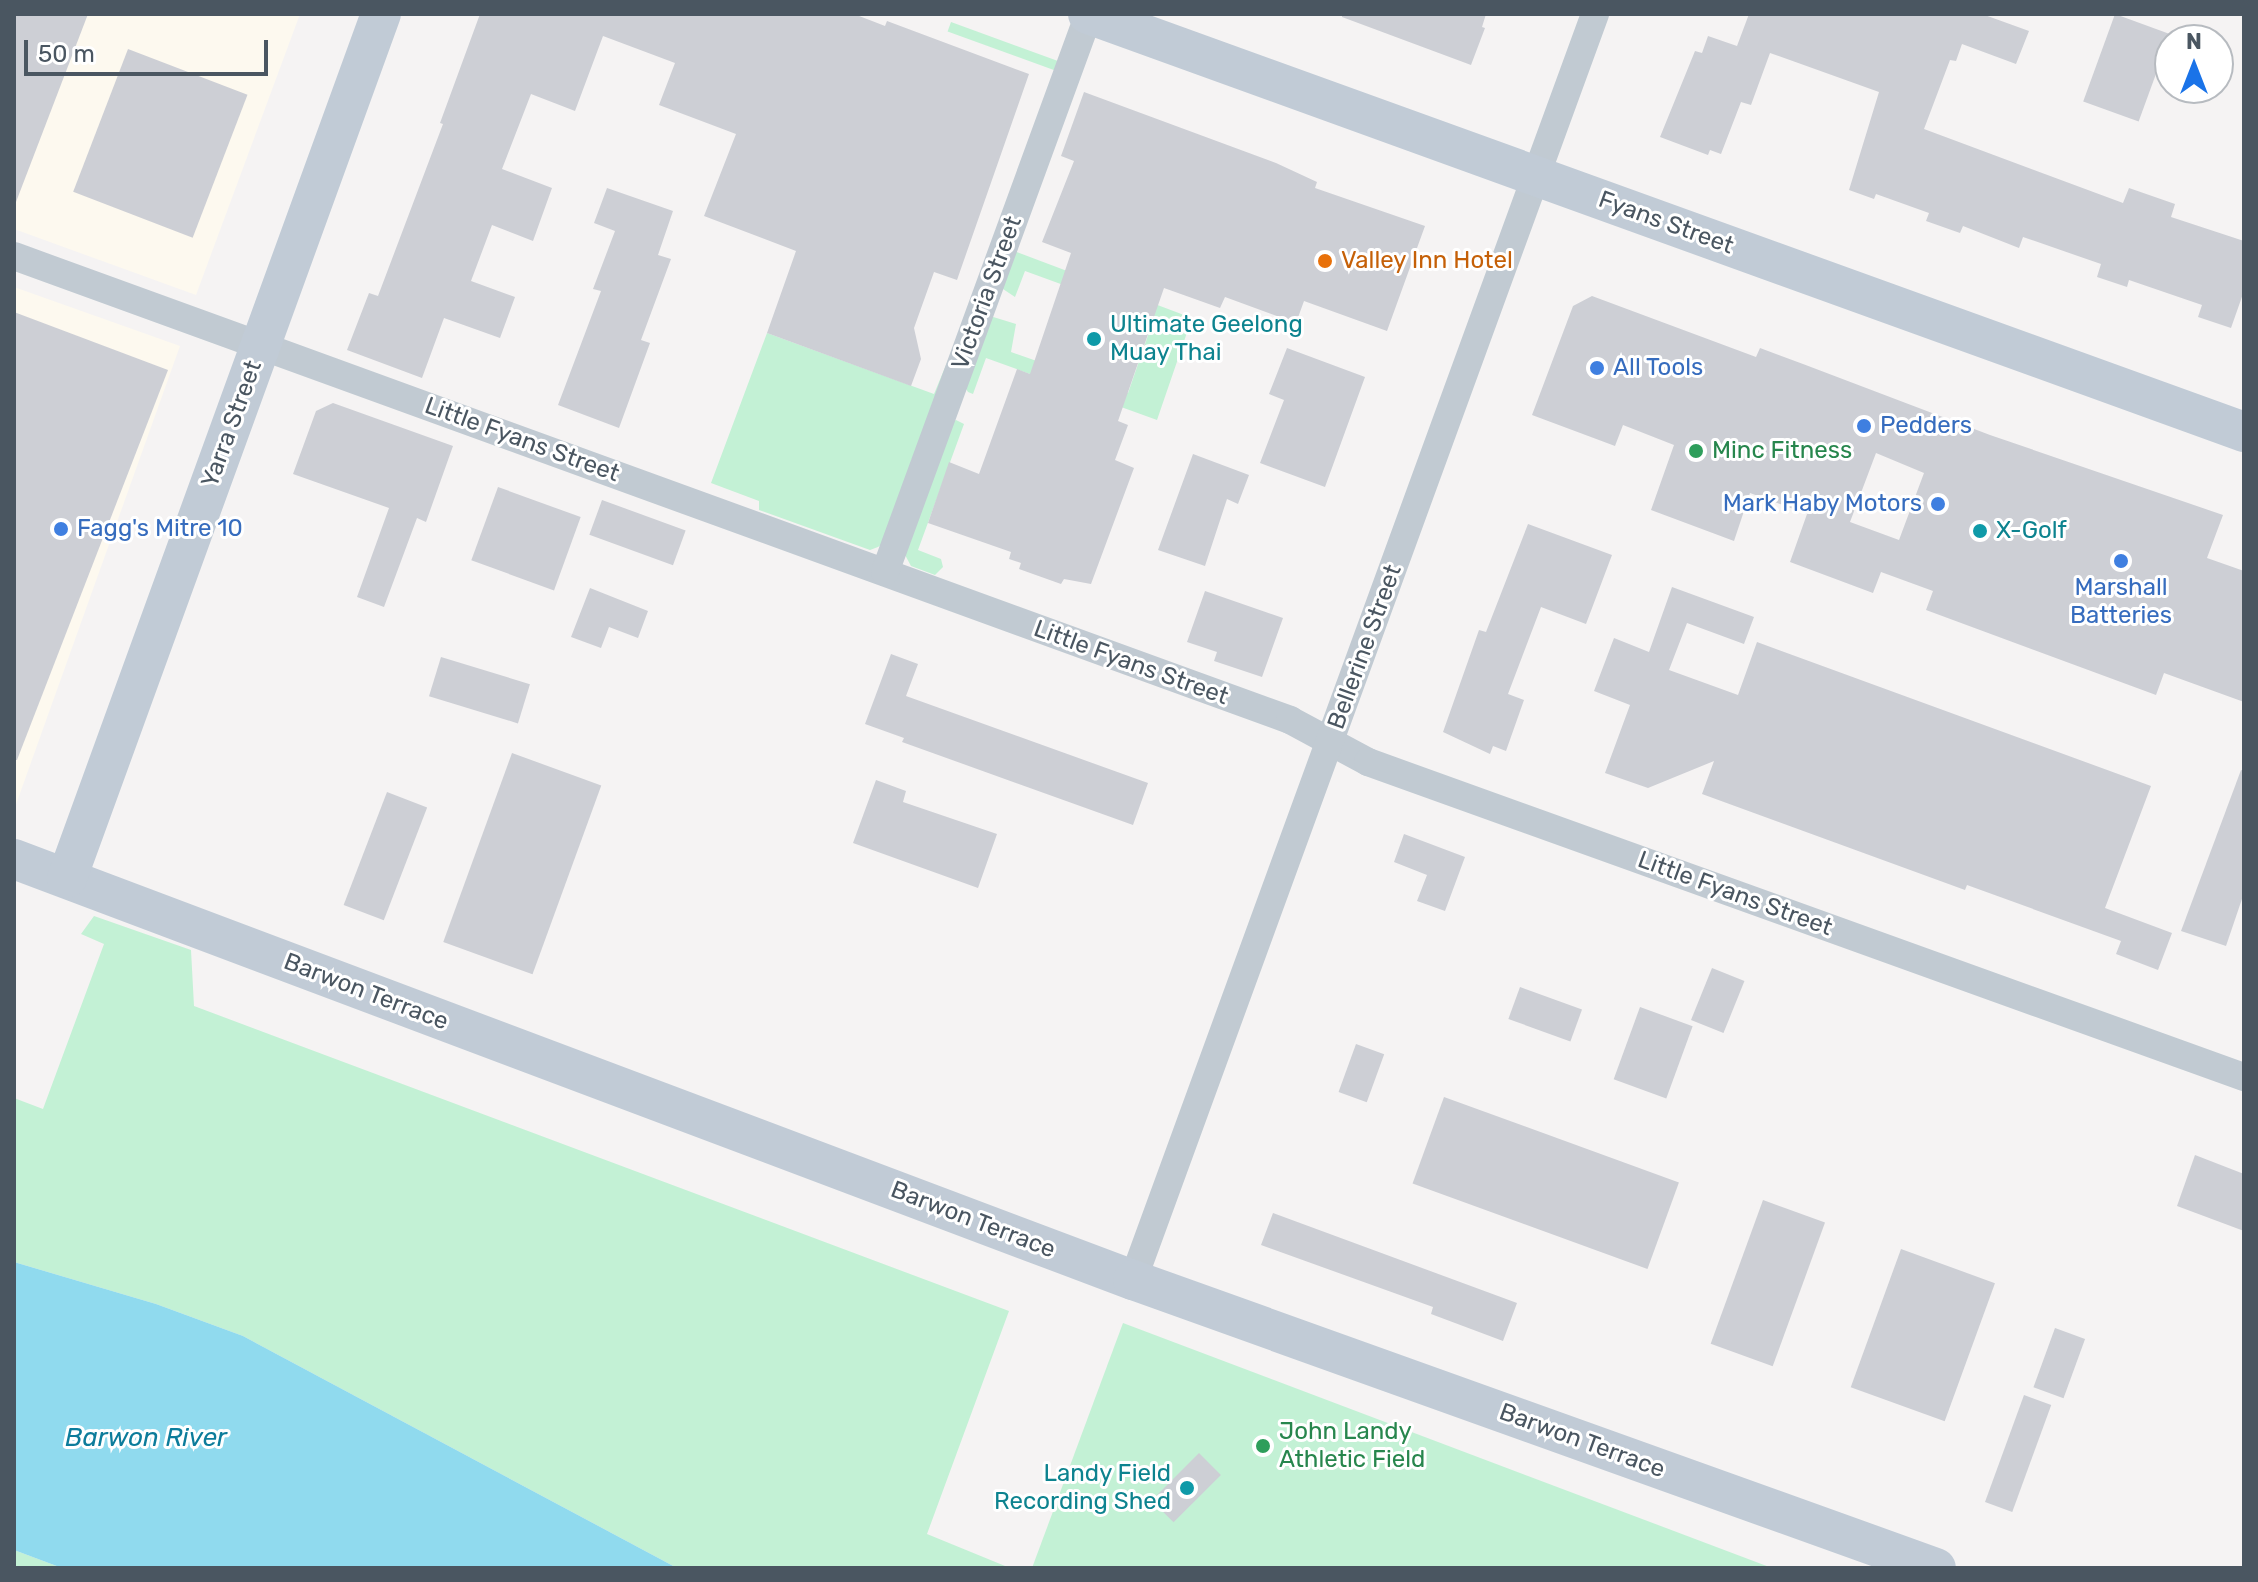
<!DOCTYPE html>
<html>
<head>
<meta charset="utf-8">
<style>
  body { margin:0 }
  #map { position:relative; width:2258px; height:1582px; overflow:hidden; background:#f5f3f3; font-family:Rubik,sans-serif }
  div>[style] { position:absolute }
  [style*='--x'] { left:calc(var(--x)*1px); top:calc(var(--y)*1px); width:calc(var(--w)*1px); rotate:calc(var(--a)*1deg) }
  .commercial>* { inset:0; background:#fdf9ef }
  .green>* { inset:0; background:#c3f1d5; transform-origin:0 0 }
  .water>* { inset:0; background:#90daee }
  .building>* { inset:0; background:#cdcfd5; transform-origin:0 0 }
  .street>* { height:28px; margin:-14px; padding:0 14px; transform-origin:14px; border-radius:14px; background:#c1cad2 }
  .secondary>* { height:40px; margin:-20px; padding:0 20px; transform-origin:20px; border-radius:20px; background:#c1cbd6 }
  .dots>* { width:22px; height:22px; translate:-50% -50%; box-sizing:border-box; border:4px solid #fff; border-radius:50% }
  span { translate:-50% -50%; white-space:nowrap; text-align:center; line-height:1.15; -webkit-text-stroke:6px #fff; paint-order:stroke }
  .street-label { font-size:24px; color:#4a5661 }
  .food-label { font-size:24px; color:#c56008 }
  .left { translate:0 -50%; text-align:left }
  .culture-label { font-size:24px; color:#0d838f }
  .right { translate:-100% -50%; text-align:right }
  .shop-label { font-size:24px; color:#366cbe }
  .leisure-label { font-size:24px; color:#27864d }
  .water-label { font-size:26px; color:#0c7c9b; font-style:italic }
  .frame { position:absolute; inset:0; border:16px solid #4a5661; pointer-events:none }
  .north { position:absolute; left:2154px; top:24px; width:80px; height:80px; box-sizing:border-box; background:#fff; border:2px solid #b7bbc0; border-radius:50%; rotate:0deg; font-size:22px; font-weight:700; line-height:32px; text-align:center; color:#4a5661 }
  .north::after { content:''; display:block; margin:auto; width:28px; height:36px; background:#1a73e8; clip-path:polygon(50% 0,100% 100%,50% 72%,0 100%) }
  .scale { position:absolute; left:24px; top:40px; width:244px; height:36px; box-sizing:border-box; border:4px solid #4a5661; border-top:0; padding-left:10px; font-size:24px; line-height:28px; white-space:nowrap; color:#4a5661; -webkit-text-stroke:6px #fff; paint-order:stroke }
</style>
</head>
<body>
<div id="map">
  <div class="commercial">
    <i style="clip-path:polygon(14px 14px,300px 14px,196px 295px,14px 229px)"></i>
    <i style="clip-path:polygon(14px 287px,180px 346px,14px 810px)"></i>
  </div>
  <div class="green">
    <i style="left:951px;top:22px;width:116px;height:10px;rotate:20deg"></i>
    <i style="clip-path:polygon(1014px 251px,1192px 318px,1157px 420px,986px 358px,973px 394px,968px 392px,965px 387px,990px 316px,1016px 324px,1011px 352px,1128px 393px,1154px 318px,1025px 271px,1015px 297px,1000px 287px)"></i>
    <i style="clip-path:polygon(767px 333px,934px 394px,953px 348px,918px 453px,911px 460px,914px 467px,889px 539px,878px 547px,870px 550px,759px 510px,759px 501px,711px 483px)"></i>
    <i style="clip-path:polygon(956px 420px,964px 424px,918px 550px,941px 559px,943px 567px,935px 575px,911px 566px,904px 553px,952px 422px)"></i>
    <i style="clip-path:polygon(94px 916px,191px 950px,194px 1006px,1009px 1311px,927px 1534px,1010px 1568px,677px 1568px,243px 1336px,156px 1304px,14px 1262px,14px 1098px,43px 1109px,104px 944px,81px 934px)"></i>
    <i style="clip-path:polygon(1123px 1323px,1772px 1568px,1032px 1568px)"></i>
    <i style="clip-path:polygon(14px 1550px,62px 1568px,14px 1568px)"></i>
  </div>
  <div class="water">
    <i style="clip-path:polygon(14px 1262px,156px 1304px,243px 1336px,677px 1568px,62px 1568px,14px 1550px)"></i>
  </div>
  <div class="building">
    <i style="clip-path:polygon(14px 14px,88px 14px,16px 202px,14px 202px)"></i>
    <i style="clip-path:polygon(480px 14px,854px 14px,885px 26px,887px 21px,1029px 74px,957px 280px,934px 272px,914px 328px,921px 359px,911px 386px,767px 333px,796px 251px,704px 216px,736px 134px,659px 105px,675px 63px,603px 36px,575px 111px,531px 94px,502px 169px,552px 188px,533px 241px,492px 225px,471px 281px,515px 297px,500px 338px,444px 318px,422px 378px,347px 350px,369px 293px,378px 296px,443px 124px,440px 123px)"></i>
    <i style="clip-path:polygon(1342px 14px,1486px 14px,1482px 27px,1485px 28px,1471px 65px,1342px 17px)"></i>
    <i style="clip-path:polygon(1749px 14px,1982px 14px,2029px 31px,2016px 64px,1962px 44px,1956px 61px,1950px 60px,1924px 129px,2123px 203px,2129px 188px,2175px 204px,2171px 217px,2244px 241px,2244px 291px,2231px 328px,2198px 317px,2202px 305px,2129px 280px,2127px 287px,2097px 277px,2101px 264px,2023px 237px,2019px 248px,1963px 226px,1960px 233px,1926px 221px,1929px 213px,1876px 194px,1874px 199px,1849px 190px,1879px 92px,1770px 53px,1751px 105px,1741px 102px,1721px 154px,1710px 150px,1708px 155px,1660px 137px,1695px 51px,1702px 53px,1708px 36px,1737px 46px)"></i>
    <i style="left:2115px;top:14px;width:59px;height:93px;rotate:20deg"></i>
    <i style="left:128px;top:49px;width:128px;height:153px;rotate:21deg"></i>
    <i style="clip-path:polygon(1084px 92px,1276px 163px,1317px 182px,1315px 188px,1425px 226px,1387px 331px,1304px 301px,1296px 323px,1225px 297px,1220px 308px,1164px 288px,1118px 421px,1128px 425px,1115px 460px,1134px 468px,1091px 584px,1064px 579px,1061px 584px,1019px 569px,1021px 563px,1009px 559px,1011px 552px,928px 523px,949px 462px,979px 474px,1017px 369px,1030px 374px,1071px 253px,1042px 242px,1074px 161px,1061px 156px)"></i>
    <i style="clip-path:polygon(607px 188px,673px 211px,658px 255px,671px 259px,641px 340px,650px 343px,619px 428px,558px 405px,601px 291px,593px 289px,615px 231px,594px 223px)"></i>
    <i style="clip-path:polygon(evenodd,1592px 296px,1756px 357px,1760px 348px,1803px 364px,1990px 435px,2223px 515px,2207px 558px,2244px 571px,2244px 702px,2164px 673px,2156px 695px,1926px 610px,1933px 591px,1881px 572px,1873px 593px,1790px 562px,1807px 514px,1750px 493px,1734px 541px,1651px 510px,1674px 445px,1623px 425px,1615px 446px,1532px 415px,1573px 306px,1592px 296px,1876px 453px,1924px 473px,1899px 540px,1850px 522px,1876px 453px)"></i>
    <i style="clip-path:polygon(14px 312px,168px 370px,17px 760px,14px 760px)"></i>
    <i style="clip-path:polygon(1287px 348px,1365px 377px,1325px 487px,1260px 463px,1284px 400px,1269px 394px)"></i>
    <i style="clip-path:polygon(333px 403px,453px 446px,426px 522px,417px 518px,384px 607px,357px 597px,389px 508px,293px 474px,316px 411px)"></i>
    <i style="clip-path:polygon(1193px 454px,1249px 475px,1238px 504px,1227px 499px,1205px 566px,1158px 550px)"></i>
    <i style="left:498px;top:487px;width:88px;height:78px;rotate:20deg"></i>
    <i style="left:602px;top:500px;width:89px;height:37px;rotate:20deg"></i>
    <i style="clip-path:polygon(1528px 524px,1612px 555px,1586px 624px,1541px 607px,1508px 694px,1524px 700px,1506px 751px,1493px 746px,1490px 754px,1443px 732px,1479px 630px,1486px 632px)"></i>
    <i style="clip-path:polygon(1672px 587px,1754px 617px,1744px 644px,1687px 623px,1669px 670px,1738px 695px,1757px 642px,2151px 786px,2105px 908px,2172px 933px,2158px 970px,2116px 954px,2121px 941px,1967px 885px,1965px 890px,1702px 794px,1714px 761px,1648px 788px,1605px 773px,1630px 705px,1594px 691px,1614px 638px,1649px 652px)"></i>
    <i style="clip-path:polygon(590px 588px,648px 611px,638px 638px,609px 627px,601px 648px,571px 637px)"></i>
    <i style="clip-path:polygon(1205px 591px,1283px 618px,1262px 677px,1214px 661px,1217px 652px,1187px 642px)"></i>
    <i style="clip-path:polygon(891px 654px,918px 664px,906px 696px,1148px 783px,1133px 825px,902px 742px,904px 738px,865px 724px)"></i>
    <i style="left:441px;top:657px;width:93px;height:41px;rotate:17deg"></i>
    <i style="left:512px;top:753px;width:95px;height:201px;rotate:20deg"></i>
    <i style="clip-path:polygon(2241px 770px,2244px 771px,2244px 893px,2226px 946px,2181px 931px)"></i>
    <i style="clip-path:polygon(876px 780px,906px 791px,903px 802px,997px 834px,978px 888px,853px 843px)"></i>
    <i style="left:387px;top:792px;width:43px;height:121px;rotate:21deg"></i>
    <i style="clip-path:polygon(1404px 834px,1465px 857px,1445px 911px,1417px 901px,1427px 875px,1394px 862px)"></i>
    <i style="left:1712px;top:968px;width:35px;height:56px;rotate:22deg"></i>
    <i style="left:1520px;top:987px;width:66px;height:34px;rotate:20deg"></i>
    <i style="left:1640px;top:1007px;width:56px;height:77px;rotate:20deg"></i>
    <i style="left:1356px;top:1044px;width:30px;height:51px;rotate:20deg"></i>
    <i style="left:1444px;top:1097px;width:250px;height:92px;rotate:20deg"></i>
    <i style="clip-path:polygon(2195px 1155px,2244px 1174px,2244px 1231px,2177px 1206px)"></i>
    <i style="left:1763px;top:1200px;width:66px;height:153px;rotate:20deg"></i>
    <i style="clip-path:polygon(1273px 1213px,1517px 1303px,1503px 1341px,1431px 1314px,1433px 1307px,1261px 1245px)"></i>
    <i style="left:1901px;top:1249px;width:100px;height:147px;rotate:20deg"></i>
    <i style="left:2055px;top:1328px;width:32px;height:63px;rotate:20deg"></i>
    <i style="left:2024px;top:1395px;width:29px;height:114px;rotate:20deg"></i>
    <i style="left:1199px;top:1453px;width:31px;height:67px;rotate:45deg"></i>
  </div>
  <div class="street">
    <i style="--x:14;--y:256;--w:1358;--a:19.98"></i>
    <i style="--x:1290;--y:720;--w:89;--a:28.3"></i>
    <i style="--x:1368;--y:762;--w:931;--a:19.78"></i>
    <i style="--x:885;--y:572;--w:594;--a:-69.92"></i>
    <i style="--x:1133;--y:1280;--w:1348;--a:-69.95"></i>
  </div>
  <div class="secondary">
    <i style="--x:1088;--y:14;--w:1229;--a:19.88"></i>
    <i style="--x:14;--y:859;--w:1196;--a:20.62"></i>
    <i style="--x:1133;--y:1280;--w:853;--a:19.73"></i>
    <i style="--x:67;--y:878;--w:919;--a:-70.03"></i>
  </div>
  <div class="dots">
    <i style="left:1325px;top:261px;background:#e8710a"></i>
    <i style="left:1094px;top:339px;background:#0f9aa8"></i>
    <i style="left:1597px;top:368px;background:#3f7fe0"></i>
    <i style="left:1864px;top:426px;background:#3f7fe0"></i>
    <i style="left:1696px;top:451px;background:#2e9e5b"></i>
    <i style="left:1938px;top:504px;background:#3f7fe0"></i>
    <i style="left:61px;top:529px;background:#3f7fe0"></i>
    <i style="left:1980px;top:531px;background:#0f9aa8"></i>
    <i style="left:2121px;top:561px;background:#3f7fe0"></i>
    <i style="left:1263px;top:1446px;background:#2e9e5b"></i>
    <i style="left:1187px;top:1488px;background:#0f9aa8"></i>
  </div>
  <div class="street-label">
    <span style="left:1666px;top:223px;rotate:20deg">Fyans Street</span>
    <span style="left:987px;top:293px;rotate:-70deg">Victoria Street</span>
    <span style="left:232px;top:424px;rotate:-70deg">Yarra Street</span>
    <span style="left:522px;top:440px;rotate:20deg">Little Fyans Street</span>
    <span style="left:1365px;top:647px;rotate:-70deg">Bellerine Street</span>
    <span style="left:1131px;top:663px;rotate:20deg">Little Fyans Street</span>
    <span style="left:1735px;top:894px;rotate:20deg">Little Fyans Street</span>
    <span style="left:366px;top:992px;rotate:21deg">Barwon Terrace</span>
    <span style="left:973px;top:1220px;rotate:21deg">Barwon Terrace</span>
    <span style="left:1582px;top:1441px;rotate:20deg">Barwon Terrace</span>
  </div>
  <div class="food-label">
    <span class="left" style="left:1341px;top:261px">Valley Inn Hotel</span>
  </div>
  <div class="culture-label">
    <span class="left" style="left:1110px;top:339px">Ultimate Geelong<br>Muay Thai</span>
    <span class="left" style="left:1996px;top:531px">X-Golf</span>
    <span class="right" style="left:1171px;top:1488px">Landy Field<br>Recording Shed</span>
  </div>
  <div class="shop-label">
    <span class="left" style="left:1613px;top:368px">All Tools</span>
    <span class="left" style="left:1880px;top:426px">Pedders</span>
    <span class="right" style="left:1922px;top:504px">Mark Haby Motors</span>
    <span class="left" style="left:77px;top:529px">Fagg's Mitre 10</span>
    <span style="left:2121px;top:602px">Marshall<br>Batteries</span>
  </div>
  <div class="leisure-label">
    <span class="left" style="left:1712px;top:451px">Minc Fitness</span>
    <span class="left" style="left:1279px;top:1446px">John Landy<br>Athletic Field</span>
  </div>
  <div class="water-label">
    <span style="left:146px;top:1438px">Barwon River</span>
  </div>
  <div class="frame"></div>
  <div class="north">N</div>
  <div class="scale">50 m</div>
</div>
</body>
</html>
